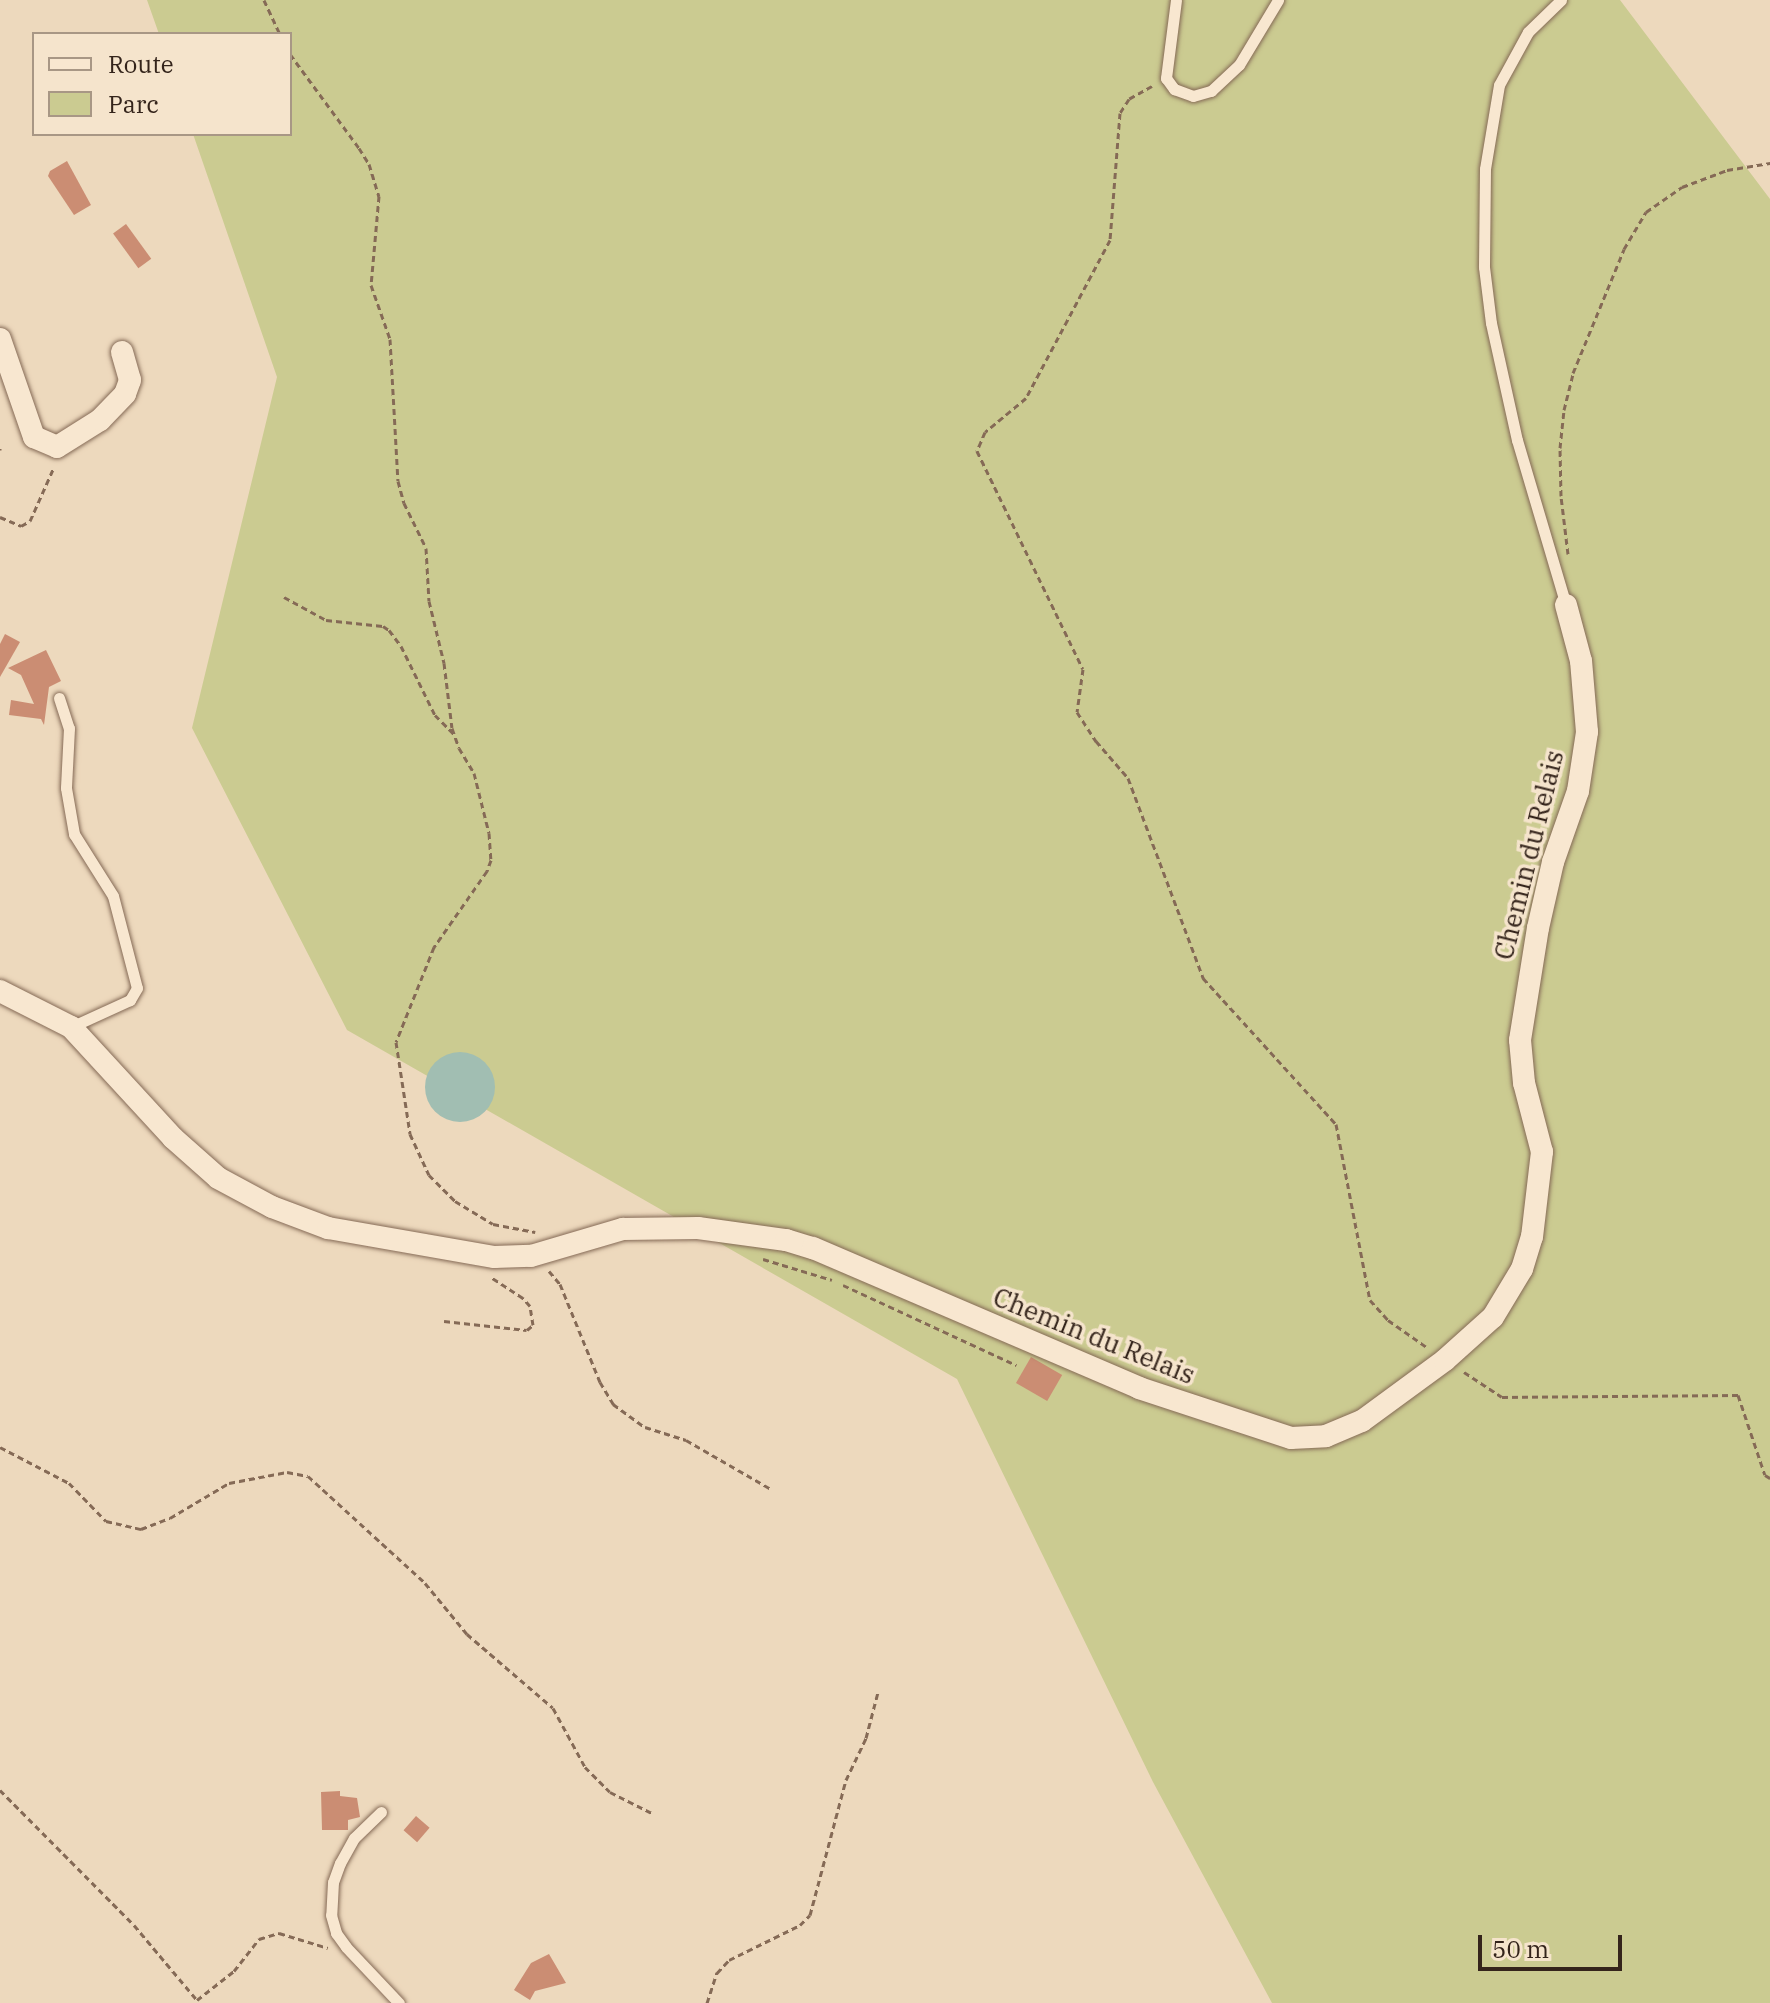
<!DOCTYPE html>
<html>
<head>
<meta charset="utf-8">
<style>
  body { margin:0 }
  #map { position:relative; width:1770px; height:2003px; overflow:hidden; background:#edd9bd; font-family:"IBM Plex Serif",serif }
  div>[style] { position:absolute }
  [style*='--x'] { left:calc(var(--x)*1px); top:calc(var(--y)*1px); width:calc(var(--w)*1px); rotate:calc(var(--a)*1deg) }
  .green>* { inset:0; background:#cbcb91 }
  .water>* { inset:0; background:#a1beb2 }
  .round { border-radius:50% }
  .building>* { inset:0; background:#cb8d73; transform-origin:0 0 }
  .path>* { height:3px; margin-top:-1.5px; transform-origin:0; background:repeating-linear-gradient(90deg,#856a56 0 6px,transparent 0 10px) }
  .roads { filter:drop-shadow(0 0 2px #856a56) drop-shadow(0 0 2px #856a56) }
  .lane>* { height:11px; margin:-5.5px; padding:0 5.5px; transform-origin:5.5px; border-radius:5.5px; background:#f8e7d0 }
  .street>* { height:22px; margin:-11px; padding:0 11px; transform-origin:11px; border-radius:11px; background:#f8e7d0 }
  span { translate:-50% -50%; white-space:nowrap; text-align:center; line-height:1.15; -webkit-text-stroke:7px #f5e4cc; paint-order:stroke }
  .street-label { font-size:26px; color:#34241b }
  .legend { position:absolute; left:32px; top:32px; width:260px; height:104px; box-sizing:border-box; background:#f5e4cc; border:2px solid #a89785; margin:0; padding:10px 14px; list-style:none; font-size:24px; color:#34241b }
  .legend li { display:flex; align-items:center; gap:16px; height:40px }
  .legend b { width:40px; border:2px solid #a89785 }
  .scale { position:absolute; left:1478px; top:1935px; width:144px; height:36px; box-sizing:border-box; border:4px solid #34241b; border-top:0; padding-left:10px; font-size:24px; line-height:28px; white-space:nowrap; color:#34241b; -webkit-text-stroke:6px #f5e4cc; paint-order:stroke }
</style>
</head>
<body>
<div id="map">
  <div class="green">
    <i style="clip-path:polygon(147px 0,1620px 0,1770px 199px,1770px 2003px,1272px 2003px,1153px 1782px,957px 1379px,347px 1030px,192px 728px,277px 377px,193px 134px,290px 134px,290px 34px,159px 34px)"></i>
  </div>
  <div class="water">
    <i class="round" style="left:425px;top:1052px;width:70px;height:70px"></i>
  </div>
  <div class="building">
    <i style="clip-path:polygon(67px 161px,91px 205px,74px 215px,48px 176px,50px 171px)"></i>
    <i style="left:126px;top:224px;width:43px;height:16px;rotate:54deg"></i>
    <i style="clip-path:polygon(5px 634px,20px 642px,0 677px,0 644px)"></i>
    <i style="clip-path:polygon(46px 650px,61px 681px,49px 687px,44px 725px,41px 719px,9px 715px,11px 700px,34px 704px,21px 675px,8px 668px)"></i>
    <i style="left:1031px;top:1357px;width:36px;height:30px;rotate:30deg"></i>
    <i style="clip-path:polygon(340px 1791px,340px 1796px,357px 1798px,360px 1817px,348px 1820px,348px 1830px,322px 1830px,321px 1792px)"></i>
    <i style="left:416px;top:1816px;width:18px;height:19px;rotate:41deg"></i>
    <i style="clip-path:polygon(549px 1954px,566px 1983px,535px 1991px,530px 2000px,514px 1990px,531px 1963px)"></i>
  </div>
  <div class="path">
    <i style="--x:264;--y:0;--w:38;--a:65"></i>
    <i style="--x:290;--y:54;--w:117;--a:53.7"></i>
    <i style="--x:359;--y:148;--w:19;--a:58"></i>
    <i style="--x:369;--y:164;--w:34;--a:73"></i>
    <i style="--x:379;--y:196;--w:89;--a:95.1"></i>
    <i style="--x:371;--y:285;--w:57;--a:70.6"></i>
    <i style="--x:390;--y:339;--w:142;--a:86.8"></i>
    <i style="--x:398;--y:481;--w:23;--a:75"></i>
    <i style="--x:404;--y:503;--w:50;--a:63.9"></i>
    <i style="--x:426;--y:548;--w:53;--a:86.8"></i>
    <i style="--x:429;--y:601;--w:64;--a:76.4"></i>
    <i style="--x:444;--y:663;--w:65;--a:83"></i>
    <i style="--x:452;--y:728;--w:21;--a:71"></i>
    <i style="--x:459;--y:748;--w:29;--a:59"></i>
    <i style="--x:474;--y:773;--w:62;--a:76"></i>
    <i style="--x:489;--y:833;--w:27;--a:86"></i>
    <i style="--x:491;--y:860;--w:12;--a:110"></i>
    <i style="--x:487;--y:871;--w:93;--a:124.9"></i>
    <i style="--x:434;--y:947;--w:102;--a:111.8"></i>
    <i style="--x:396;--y:1042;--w:93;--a:81.3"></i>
    <i style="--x:410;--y:1134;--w:45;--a:65.1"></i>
    <i style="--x:429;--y:1175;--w:37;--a:45"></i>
    <i style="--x:455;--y:1201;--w:44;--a:31.2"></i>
    <i style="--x:493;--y:1224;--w:43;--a:10.8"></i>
    <i style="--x:1152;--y:86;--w:26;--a:151"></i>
    <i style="--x:1129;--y:99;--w:17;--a:123"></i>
    <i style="--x:1120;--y:113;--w:127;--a:94.5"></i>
    <i style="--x:1110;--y:240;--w:179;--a:118"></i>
    <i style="--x:1026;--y:398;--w:53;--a:140.3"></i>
    <i style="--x:985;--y:432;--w:21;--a:113"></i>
    <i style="--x:977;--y:451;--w:242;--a:64.1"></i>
    <i style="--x:1083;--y:669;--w:43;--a:97.9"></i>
    <i style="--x:1077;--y:712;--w:35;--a:57"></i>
    <i style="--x:1096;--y:741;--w:49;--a:49.1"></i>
    <i style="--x:1128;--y:778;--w:214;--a:69.4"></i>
    <i style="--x:1203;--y:978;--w:197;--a:47.7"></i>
    <i style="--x:1336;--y:1124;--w:179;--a:79.1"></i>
    <i style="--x:1370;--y:1300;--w:27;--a:48"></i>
    <i style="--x:1388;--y:1320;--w:49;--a:35"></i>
    <i style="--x:0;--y:448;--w:2;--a:90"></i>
    <i style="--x:0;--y:517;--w:23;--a:23"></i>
    <i style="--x:21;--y:526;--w:10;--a:-29"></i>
    <i style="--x:30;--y:521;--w:59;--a:-66"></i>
    <i style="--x:1568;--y:554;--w:58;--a:-96.9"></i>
    <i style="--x:1561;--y:496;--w:48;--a:-91.2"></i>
    <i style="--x:1560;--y:448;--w:38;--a:-84"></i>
    <i style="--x:1564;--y:410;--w:38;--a:-76"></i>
    <i style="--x:1573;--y:373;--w:134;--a:-67.6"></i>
    <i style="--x:1624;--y:249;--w:43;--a:-59.3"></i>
    <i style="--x:1646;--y:212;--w:44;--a:-34.8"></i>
    <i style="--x:1682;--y:187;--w:48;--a:-20.7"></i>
    <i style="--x:1727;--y:170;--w:44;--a:-9.2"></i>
    <i style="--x:284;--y:597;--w:48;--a:28.7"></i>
    <i style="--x:326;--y:620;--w:57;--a:6"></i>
    <i style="--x:383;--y:626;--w:7;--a:34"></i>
    <i style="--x:389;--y:630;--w:20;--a:53"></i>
    <i style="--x:401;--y:646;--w:77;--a:63.8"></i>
    <i style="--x:435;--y:715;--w:27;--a:45"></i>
    <i style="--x:763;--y:1259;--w:72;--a:16.9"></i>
    <i style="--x:549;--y:1271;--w:17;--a:50"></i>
    <i style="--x:560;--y:1284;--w:106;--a:67.8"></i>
    <i style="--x:600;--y:1382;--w:26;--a:59"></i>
    <i style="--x:613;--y:1404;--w:39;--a:36"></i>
    <i style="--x:645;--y:1427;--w:43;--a:17.6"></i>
    <i style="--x:686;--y:1440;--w:98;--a:30"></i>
    <i style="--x:843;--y:1285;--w:191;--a:24.8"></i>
    <i style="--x:444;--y:1321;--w:83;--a:6.2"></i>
    <i style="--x:527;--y:1330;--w:8;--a:-40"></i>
    <i style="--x:533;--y:1325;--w:19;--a:-99"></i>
    <i style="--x:530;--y:1306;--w:11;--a:-131"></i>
    <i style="--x:523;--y:1298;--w:37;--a:-147"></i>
    <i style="--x:1464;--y:1372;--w:45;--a:33.3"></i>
    <i style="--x:1502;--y:1397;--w:236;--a:-0.5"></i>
    <i style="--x:1738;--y:1395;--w:84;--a:71.4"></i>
    <i style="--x:1765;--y:1475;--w:6;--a:31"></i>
    <i style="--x:0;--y:1447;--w:78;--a:27.6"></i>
    <i style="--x:69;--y:1483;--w:53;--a:45.8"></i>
    <i style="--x:106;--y:1521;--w:36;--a:13"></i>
    <i style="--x:141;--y:1529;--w:31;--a:-21"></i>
    <i style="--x:170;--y:1518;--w:69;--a:-30.7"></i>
    <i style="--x:229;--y:1483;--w:59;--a:-10.7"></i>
    <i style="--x:287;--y:1472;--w:21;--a:11"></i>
    <i style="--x:308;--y:1476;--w:159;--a:42.4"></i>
    <i style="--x:425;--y:1583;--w:66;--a:50.5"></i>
    <i style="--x:467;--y:1634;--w:113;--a:40.7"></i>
    <i style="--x:553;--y:1708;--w:67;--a:61.5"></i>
    <i style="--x:585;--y:1767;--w:35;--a:45"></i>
    <i style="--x:610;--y:1792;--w:47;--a:26.6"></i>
    <i style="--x:0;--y:1790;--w:190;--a:45.2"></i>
    <i style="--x:134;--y:1925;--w:98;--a:50"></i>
    <i style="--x:197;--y:2000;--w:47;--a:-38.1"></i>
    <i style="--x:234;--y:1971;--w:41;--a:-52"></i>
    <i style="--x:259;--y:1939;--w:21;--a:-17"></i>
    <i style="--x:279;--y:1933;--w:51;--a:17"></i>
    <i style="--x:707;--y:2003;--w:32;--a:-72"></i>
    <i style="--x:717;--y:1973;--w:18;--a:-47"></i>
    <i style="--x:729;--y:1960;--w:79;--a:-26.2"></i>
    <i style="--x:800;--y:1925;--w:14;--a:-45"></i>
    <i style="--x:810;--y:1915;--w:140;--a:-75.1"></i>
    <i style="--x:846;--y:1780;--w:47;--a:-64.5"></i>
    <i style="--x:866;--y:1738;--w:48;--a:-75.4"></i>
  </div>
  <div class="roads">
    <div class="lane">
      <i style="--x:1176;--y:0;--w:79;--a:97.3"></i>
      <i style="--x:1166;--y:78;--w:14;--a:54"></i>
      <i style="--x:1174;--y:89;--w:20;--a:20"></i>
      <i style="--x:1193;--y:96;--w:19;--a:-16"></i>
      <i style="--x:1211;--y:91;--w:38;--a:-43"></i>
      <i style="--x:1239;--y:65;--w:76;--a:-59"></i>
      <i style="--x:1561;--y:0;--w:46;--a:135.9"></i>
      <i style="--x:1528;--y:32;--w:60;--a:118.7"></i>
      <i style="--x:1499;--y:85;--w:85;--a:99.5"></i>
      <i style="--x:1485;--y:169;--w:98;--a:90.6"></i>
      <i style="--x:1484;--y:267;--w:56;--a:82.9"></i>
      <i style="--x:1491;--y:323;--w:120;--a:77.5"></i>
      <i style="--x:1517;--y:440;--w:172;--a:73.5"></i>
      <i style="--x:59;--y:698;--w:32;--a:72"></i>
      <i style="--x:69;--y:728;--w:60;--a:92.9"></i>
      <i style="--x:66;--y:788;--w:47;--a:80.1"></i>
      <i style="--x:74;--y:834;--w:73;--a:57.8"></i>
      <i style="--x:113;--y:896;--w:95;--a:75.4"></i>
      <i style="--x:137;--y:988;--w:14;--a:120"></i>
      <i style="--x:130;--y:1000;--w:65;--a:155.4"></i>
      <i style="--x:381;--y:1812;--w:37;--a:136"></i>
      <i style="--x:354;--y:1838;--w:29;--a:119"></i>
      <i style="--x:340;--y:1863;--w:20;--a:110"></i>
      <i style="--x:333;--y:1882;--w:33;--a:93"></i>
      <i style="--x:331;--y:1915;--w:19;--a:74"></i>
      <i style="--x:336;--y:1933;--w:17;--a:54"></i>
      <i style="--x:346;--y:1947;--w:77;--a:46.6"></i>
    </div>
    <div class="street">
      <i style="--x:0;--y:339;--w:104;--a:70.9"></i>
      <i style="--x:34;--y:437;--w:25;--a:23"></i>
      <i style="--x:57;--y:447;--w:51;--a:-32.1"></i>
      <i style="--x:100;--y:420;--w:36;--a:-46"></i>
      <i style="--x:125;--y:394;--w:15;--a:-70"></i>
      <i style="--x:130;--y:380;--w:29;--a:-106"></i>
      <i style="--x:0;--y:991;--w:80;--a:26.9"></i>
      <i style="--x:71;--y:1027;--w:151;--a:47.4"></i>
      <i style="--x:173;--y:1138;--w:60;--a:41.6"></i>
      <i style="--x:218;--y:1178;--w:61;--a:28.2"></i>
      <i style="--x:272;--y:1207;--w:60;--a:20.6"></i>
      <i style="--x:328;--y:1228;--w:169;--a:9.9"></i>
      <i style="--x:494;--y:1257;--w:37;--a:-2"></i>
      <i style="--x:531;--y:1256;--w:96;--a:-16.4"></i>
      <i style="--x:623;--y:1229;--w:75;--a:-0.8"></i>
      <i style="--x:698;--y:1228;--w:89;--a:7.8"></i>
      <i style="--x:786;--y:1240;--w:28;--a:17"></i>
      <i style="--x:813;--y:1248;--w:355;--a:23.2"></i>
      <i style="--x:1139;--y:1388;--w:160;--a:18.2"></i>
      <i style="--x:1291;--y:1438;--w:35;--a:-3"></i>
      <i style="--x:1326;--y:1436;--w:39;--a:-23"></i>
      <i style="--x:1362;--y:1421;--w:103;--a:-36.3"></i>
      <i style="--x:1445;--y:1360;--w:64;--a:-41.9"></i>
      <i style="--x:1493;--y:1317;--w:56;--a:-58.9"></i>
      <i style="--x:1522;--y:1269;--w:34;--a:-73"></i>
      <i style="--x:1532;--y:1237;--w:86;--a:-83.3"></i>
      <i style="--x:1542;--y:1152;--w:71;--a:-104.6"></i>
      <i style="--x:1524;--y:1083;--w:43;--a:-95.3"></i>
      <i style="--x:1520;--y:1040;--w:113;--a:-80.9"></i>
      <i style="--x:1538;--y:928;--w:68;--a:-77.2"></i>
      <i style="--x:1553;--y:862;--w:75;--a:-70.6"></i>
      <i style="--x:1578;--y:791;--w:60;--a:-81.3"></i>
      <i style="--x:1587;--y:732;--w:71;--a:-94.8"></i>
      <i style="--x:1581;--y:661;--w:58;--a:-105"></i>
    </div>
  </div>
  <div class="street-label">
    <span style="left:1529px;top:855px;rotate:-76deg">Chemin du Relais</span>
    <span style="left:1094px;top:1336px;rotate:22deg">Chemin du Relais</span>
  </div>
  <ul class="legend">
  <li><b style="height:10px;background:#f8e7d0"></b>Route</li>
  <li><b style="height:22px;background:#cbcb91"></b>Parc</li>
  </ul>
  <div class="scale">50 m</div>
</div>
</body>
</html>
